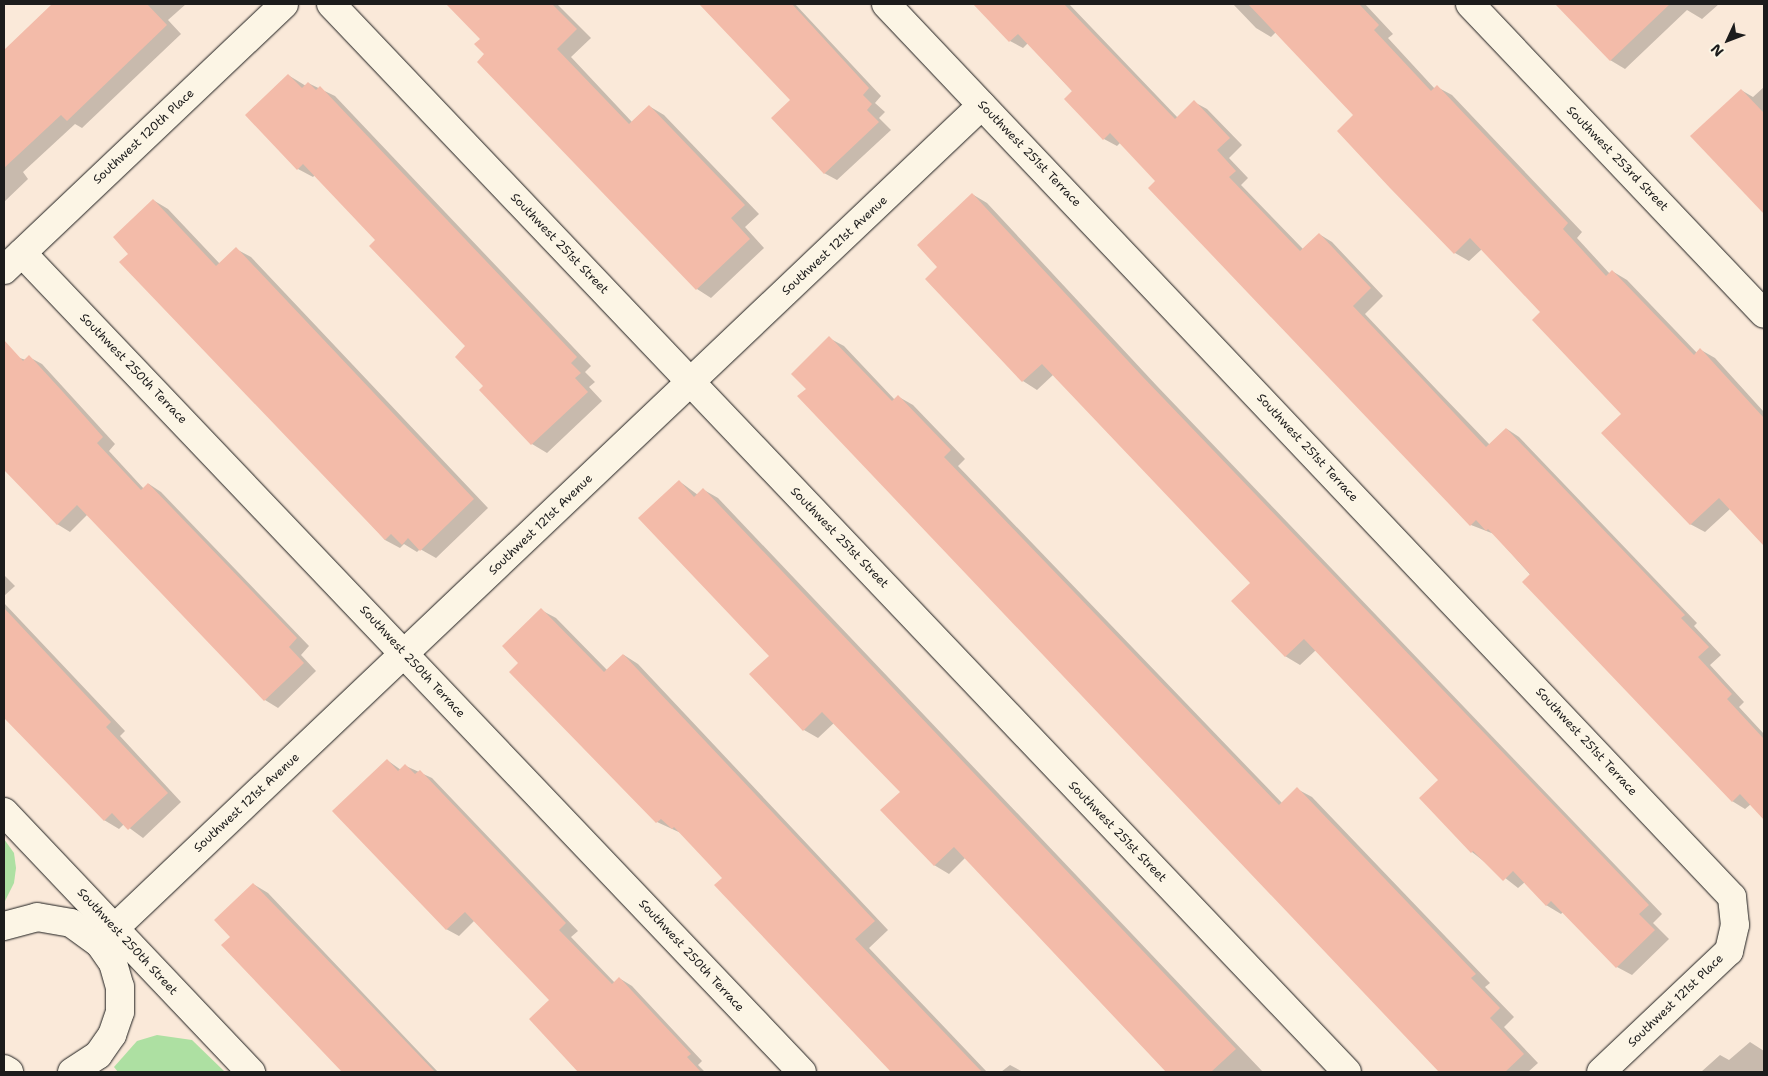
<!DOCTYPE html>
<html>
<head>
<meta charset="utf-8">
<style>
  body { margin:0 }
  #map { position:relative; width:1768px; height:1076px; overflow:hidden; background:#fae9d9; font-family:"Shantell Sans",sans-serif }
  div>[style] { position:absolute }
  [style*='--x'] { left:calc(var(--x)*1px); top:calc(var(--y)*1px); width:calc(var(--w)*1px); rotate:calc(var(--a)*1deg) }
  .green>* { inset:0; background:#ade0a2 }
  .shadow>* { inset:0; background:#0003 }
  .building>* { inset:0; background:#f3bba9 }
  .roads { filter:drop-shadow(0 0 1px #1c1c1c) drop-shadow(0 0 1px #1c1c1c) }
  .minor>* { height:28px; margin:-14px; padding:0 14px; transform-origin:14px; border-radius:14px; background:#fcf5e5 }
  span { translate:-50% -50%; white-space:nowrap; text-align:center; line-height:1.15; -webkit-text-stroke:4px #fcf5e5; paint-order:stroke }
  .street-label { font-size:12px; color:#1c1c1c }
  .frame { position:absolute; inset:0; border:5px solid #1c1c1c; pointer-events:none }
  .north { position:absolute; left:1703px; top:15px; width:50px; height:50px; -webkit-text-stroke:4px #fcf5e5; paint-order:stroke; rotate:227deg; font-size:14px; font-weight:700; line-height:20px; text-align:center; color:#1c1c1c }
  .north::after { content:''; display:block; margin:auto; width:18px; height:22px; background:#1c1c1c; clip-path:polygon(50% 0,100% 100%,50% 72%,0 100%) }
</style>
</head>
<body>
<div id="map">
  <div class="green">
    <i style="clip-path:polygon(4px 839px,14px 853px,16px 868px,14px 883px,4px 903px)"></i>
    <i style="clip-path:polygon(157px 1035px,192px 1040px,225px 1072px,118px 1072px,114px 1067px,137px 1041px)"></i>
  </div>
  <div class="shadow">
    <i style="clip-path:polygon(54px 4px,186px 4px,168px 20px,181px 34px,82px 128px,75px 124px,23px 172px,28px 179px,4px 202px,4px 52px)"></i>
    <i style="clip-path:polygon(448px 4px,557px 4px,591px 38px,571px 57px,632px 122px,649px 106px,664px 115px,759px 214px,745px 227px,764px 248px,711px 298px,697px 289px,486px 54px,482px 39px)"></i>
    <i style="clip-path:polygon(700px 4px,795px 4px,881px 96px,875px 103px,885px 112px,879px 118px,891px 130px,837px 180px,824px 173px,792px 100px)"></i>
    <i style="clip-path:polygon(974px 4px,1069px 4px,1178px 118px,1194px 102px,1207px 109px,1242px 145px,1229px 158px,1248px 178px,1241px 185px,1303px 249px,1319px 234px,1332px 242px,1383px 296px,1365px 314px,1437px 390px,1490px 445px,1507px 429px,1519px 437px,1697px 623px,1694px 626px,1721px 655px,1710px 665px,1744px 702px,1739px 707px,1764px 734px,1764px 814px,1751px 804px,1745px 809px,1732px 801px,1494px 534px,1471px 525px,1121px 142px,1117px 146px,1104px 139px,1073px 92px,1028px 43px,1023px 48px,1010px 41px)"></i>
    <i style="clip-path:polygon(1233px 4px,1365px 4px,1393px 34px,1388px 38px,1435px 89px,1437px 87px,1452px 95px,1582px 232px,1577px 238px,1610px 274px,1612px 271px,1627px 280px,1697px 353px,1701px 350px,1715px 358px,1764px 412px,1764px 545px,1730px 509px,1705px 532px,1690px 524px,1623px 414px,1542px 312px,1482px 249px,1469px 261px,1455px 253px,1355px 115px,1276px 32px,1271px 37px,1256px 28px)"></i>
    <i style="clip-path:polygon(1556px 4px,1719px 4px,1702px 19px,1687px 10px,1625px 69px,1610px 60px)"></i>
    <i style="clip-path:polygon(288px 75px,306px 86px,308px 83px,335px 96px,591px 366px,585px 372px,595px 382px,589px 387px,602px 401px,547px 453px,532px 444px,481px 390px,485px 386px,467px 346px,377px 240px,315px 175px,313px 177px,298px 169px,246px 115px)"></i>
    <i style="clip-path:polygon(1764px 87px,1764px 206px,1751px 199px,1741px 90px,1753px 97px)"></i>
    <i style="clip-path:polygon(972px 194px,987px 203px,1157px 386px,1662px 914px,1653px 923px,1669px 939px,1632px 975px,1617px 967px,1563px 912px,1561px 914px,1546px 905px,1525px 882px,1518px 888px,1472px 852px,1439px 780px,1316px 650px,1300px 665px,1285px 656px,1252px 583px,1054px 374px,1037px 390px,1023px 381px,926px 279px,939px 267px)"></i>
    <i style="clip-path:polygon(153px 200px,168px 209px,220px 264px,236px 249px,251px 257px,488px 508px,436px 558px,420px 549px,417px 552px,404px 544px,400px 548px,385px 540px,130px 254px)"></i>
    <i style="clip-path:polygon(829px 338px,844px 346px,895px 400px,899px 397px,913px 405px,965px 459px,958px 466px,1282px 803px,1297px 789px,1312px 797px,1490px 983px,1485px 987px,1514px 1017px,1504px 1027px,1538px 1063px,1528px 1072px,1441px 1072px,799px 396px,807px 389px)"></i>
    <i style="clip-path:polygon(4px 353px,26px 360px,29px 357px,42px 364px,115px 444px,109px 451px,144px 489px,149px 484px,161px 492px,309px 646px,301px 655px,316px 671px,278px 708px,265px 700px,88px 514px,70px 532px,57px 524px,4px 467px)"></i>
    <i style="clip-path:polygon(679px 481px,698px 495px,704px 490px,718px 498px,1263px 1072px,1168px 1072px,966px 857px,949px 874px,934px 865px,901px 792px,835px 722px,818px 738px,804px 730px,771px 656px)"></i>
    <i style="clip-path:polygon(4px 575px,15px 586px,4px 596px)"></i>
    <i style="clip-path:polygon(4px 603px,125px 731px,120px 736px,181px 802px,143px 838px,124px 824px,119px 829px,104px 820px,4px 715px)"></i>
    <i style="clip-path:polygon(541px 610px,556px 618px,608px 671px,624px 655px,638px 664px,888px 930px,869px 948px,987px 1072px,893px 1072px,716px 886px,724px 878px,683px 834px,657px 822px,519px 663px)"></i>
    <i style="clip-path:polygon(387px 760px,401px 770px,406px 766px,432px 778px,578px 931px,571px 937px,615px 983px,619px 978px,632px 986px,702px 1061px,698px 1065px,705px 1072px,589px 1072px,579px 1062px,551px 1000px,475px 920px,459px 936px,446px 929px)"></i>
    <i style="clip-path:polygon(253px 884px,268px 893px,438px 1072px,344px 1072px,223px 945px,232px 937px)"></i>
    <i style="clip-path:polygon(1750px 1042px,1764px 1051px,1764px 1072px,1701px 1072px,1720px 1055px,1729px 1060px)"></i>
    <i style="clip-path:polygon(1010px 1065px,1023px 1072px,1001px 1072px)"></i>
  </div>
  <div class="building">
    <i style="clip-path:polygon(52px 4px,147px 4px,167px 25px,67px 121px,61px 115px,4px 168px,4px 50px)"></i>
    <i style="clip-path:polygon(446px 4px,552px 4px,577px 29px,557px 49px,629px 124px,649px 105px,745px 205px,731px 218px,750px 239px,696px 290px,477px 62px,484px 54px,474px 44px,480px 39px)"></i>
    <i style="clip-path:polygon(699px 4px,792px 4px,869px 88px,863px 95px,872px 104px,867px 110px,879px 122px,824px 174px,771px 118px,790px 100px)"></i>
    <i style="clip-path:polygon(973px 4px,1064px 4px,1175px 119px,1194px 100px,1230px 138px,1217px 150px,1236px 171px,1229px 177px,1300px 251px,1319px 233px,1371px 288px,1353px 306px,1424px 381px,1486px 447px,1506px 428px,1685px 615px,1681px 618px,1709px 647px,1698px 657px,1732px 694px,1727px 699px,1764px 739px,1764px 820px,1740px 794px,1732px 802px,1522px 582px,1530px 574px,1488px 529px,1486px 531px,1476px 520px,1470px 526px,1189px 231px,1148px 188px,1155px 181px,1110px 133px,1103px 140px,1064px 99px,1072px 91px,1018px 34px,1009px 42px)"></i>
    <i style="clip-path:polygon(1248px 4px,1359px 4px,1379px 25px,1374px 30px,1431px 91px,1437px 85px,1568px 223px,1563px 229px,1606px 276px,1612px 270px,1694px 355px,1700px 348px,1764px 418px,1764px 546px,1719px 498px,1690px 525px,1601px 433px,1621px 414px,1532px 320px,1540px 312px,1470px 238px,1454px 254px,1390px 188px,1337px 131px,1353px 115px)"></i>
    <i style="clip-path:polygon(1555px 4px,1670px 4px,1610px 61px)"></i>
    <i style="clip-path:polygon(288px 74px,302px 88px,308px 82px,316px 90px,320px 86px,577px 357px,571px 363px,581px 373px,575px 378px,588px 392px,531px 445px,479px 390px,483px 386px,455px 357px,465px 346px,369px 246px,375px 240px,303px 164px,297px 170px,245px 115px)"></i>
    <i style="clip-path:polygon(1741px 89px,1764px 113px,1764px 214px,1690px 136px)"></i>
    <i style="clip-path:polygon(972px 193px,1142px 376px,1649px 905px,1639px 914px,1655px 930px,1616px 968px,1551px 901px,1546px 906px,1513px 871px,1503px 881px,1473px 851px,1471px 853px,1419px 798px,1438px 780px,1304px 639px,1285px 657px,1231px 601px,1250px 583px,1042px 364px,1022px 382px,925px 279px,937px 267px,917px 245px)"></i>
    <i style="clip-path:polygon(153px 199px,216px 266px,236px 247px,474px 499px,420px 551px,408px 538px,402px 545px,391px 534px,385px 540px,119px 262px,128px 254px,113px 237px)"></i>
    <i style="clip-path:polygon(829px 336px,892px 401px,898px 395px,951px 450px,944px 457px,1279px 805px,1297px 787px,1476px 974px,1471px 978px,1500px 1008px,1490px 1018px,1524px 1054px,1505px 1072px,1439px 1072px,797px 396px,806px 389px,791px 374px)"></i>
    <i style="clip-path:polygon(4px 340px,23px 361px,29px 355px,63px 392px,103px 437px,97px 443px,141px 490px,148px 483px,297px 638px,289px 647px,304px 663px,264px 701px,77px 505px,57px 525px,4px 470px)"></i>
    <i style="clip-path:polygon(679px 480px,694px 497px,703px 488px,1236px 1049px,1211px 1072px,1166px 1072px,954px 847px,934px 866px,880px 810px,900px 792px,822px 712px,803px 731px,749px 674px,769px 656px,638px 518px)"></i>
    <i style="clip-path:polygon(4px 608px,111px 722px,106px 727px,168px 793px,128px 830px,112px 813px,104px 821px,4px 718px)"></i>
    <i style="clip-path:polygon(541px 608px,604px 672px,623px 654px,875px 921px,855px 939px,982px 1072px,891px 1072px,714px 885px,722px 878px,674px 827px,672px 829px,661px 819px,656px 823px,509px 672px,518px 663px,502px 646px)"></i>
    <i style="clip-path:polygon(387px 759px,398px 771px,405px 764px,415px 774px,420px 770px,566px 923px,559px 930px,612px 984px,619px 977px,691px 1054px,687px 1057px,701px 1072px,578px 1072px,529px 1019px,549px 1000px,465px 912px,446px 930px,332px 811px)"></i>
    <i style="clip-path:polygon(253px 883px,316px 948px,435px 1072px,342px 1072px,221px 945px,230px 937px,214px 920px)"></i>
  </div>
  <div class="roads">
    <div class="minor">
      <i style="--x:331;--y:4;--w:1474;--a:46.43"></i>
      <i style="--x:886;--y:4;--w:1230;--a:46.55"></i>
      <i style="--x:1732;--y:897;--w:28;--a:84"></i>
      <i style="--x:1735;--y:925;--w:27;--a:103"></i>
      <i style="--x:1729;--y:951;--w:176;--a:136.6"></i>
      <i style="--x:1470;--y:4;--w:427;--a:46.5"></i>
      <i style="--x:22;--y:253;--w:1131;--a:46.4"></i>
      <i style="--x:4;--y:270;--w:386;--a:-43.5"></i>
      <i style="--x:4;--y:812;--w:359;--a:46.5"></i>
      <i style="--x:4;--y:926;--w:34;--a:-15"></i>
      <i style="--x:37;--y:917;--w:35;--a:10"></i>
      <i style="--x:71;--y:923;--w:34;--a:36"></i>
      <i style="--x:99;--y:943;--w:24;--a:55"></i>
      <i style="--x:113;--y:963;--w:25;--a:74"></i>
      <i style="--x:120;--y:987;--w:25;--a:90"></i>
      <i style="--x:120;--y:1012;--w:24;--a:109"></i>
      <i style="--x:112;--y:1035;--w:24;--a:125"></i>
      <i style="--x:98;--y:1055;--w:31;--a:147"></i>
      <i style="--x:99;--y:943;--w:1217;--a:-43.5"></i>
      <i style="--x:4;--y:1069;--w:6;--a:31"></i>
    </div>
  </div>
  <div class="street-label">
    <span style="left:144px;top:137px;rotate:-43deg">Southwest 120th Place</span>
    <span style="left:1029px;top:154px;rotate:46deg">Southwest 251st Terrace</span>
    <span style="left:1617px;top:159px;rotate:46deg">Southwest 253rd Street</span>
    <span style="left:559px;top:244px;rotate:46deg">Southwest 251st Street</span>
    <span style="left:835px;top:246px;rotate:-43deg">Southwest 121st Avenue</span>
    <span style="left:133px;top:369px;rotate:46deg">Southwest 250th Terrace</span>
    <span style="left:1307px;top:448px;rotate:47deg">Southwest 251st Terrace</span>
    <span style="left:541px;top:525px;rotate:-44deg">Southwest 121st Avenue</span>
    <span style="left:839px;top:538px;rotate:46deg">Southwest 251st Street</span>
    <span style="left:412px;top:662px;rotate:47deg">Southwest 250th Terrace</span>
    <span style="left:1586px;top:742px;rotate:47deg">Southwest 251st Terrace</span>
    <span style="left:247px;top:803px;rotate:-43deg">Southwest 121st Avenue</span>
    <span style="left:1117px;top:832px;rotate:46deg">Southwest 251st Street</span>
    <span style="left:127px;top:942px;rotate:47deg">Southwest 250th Street</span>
    <span style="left:691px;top:956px;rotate:47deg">Southwest 250th Terrace</span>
    <span style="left:1676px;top:1001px;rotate:-44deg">Southwest 121st Place</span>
  </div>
  <div class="frame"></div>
  <div class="north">N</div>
</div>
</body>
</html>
